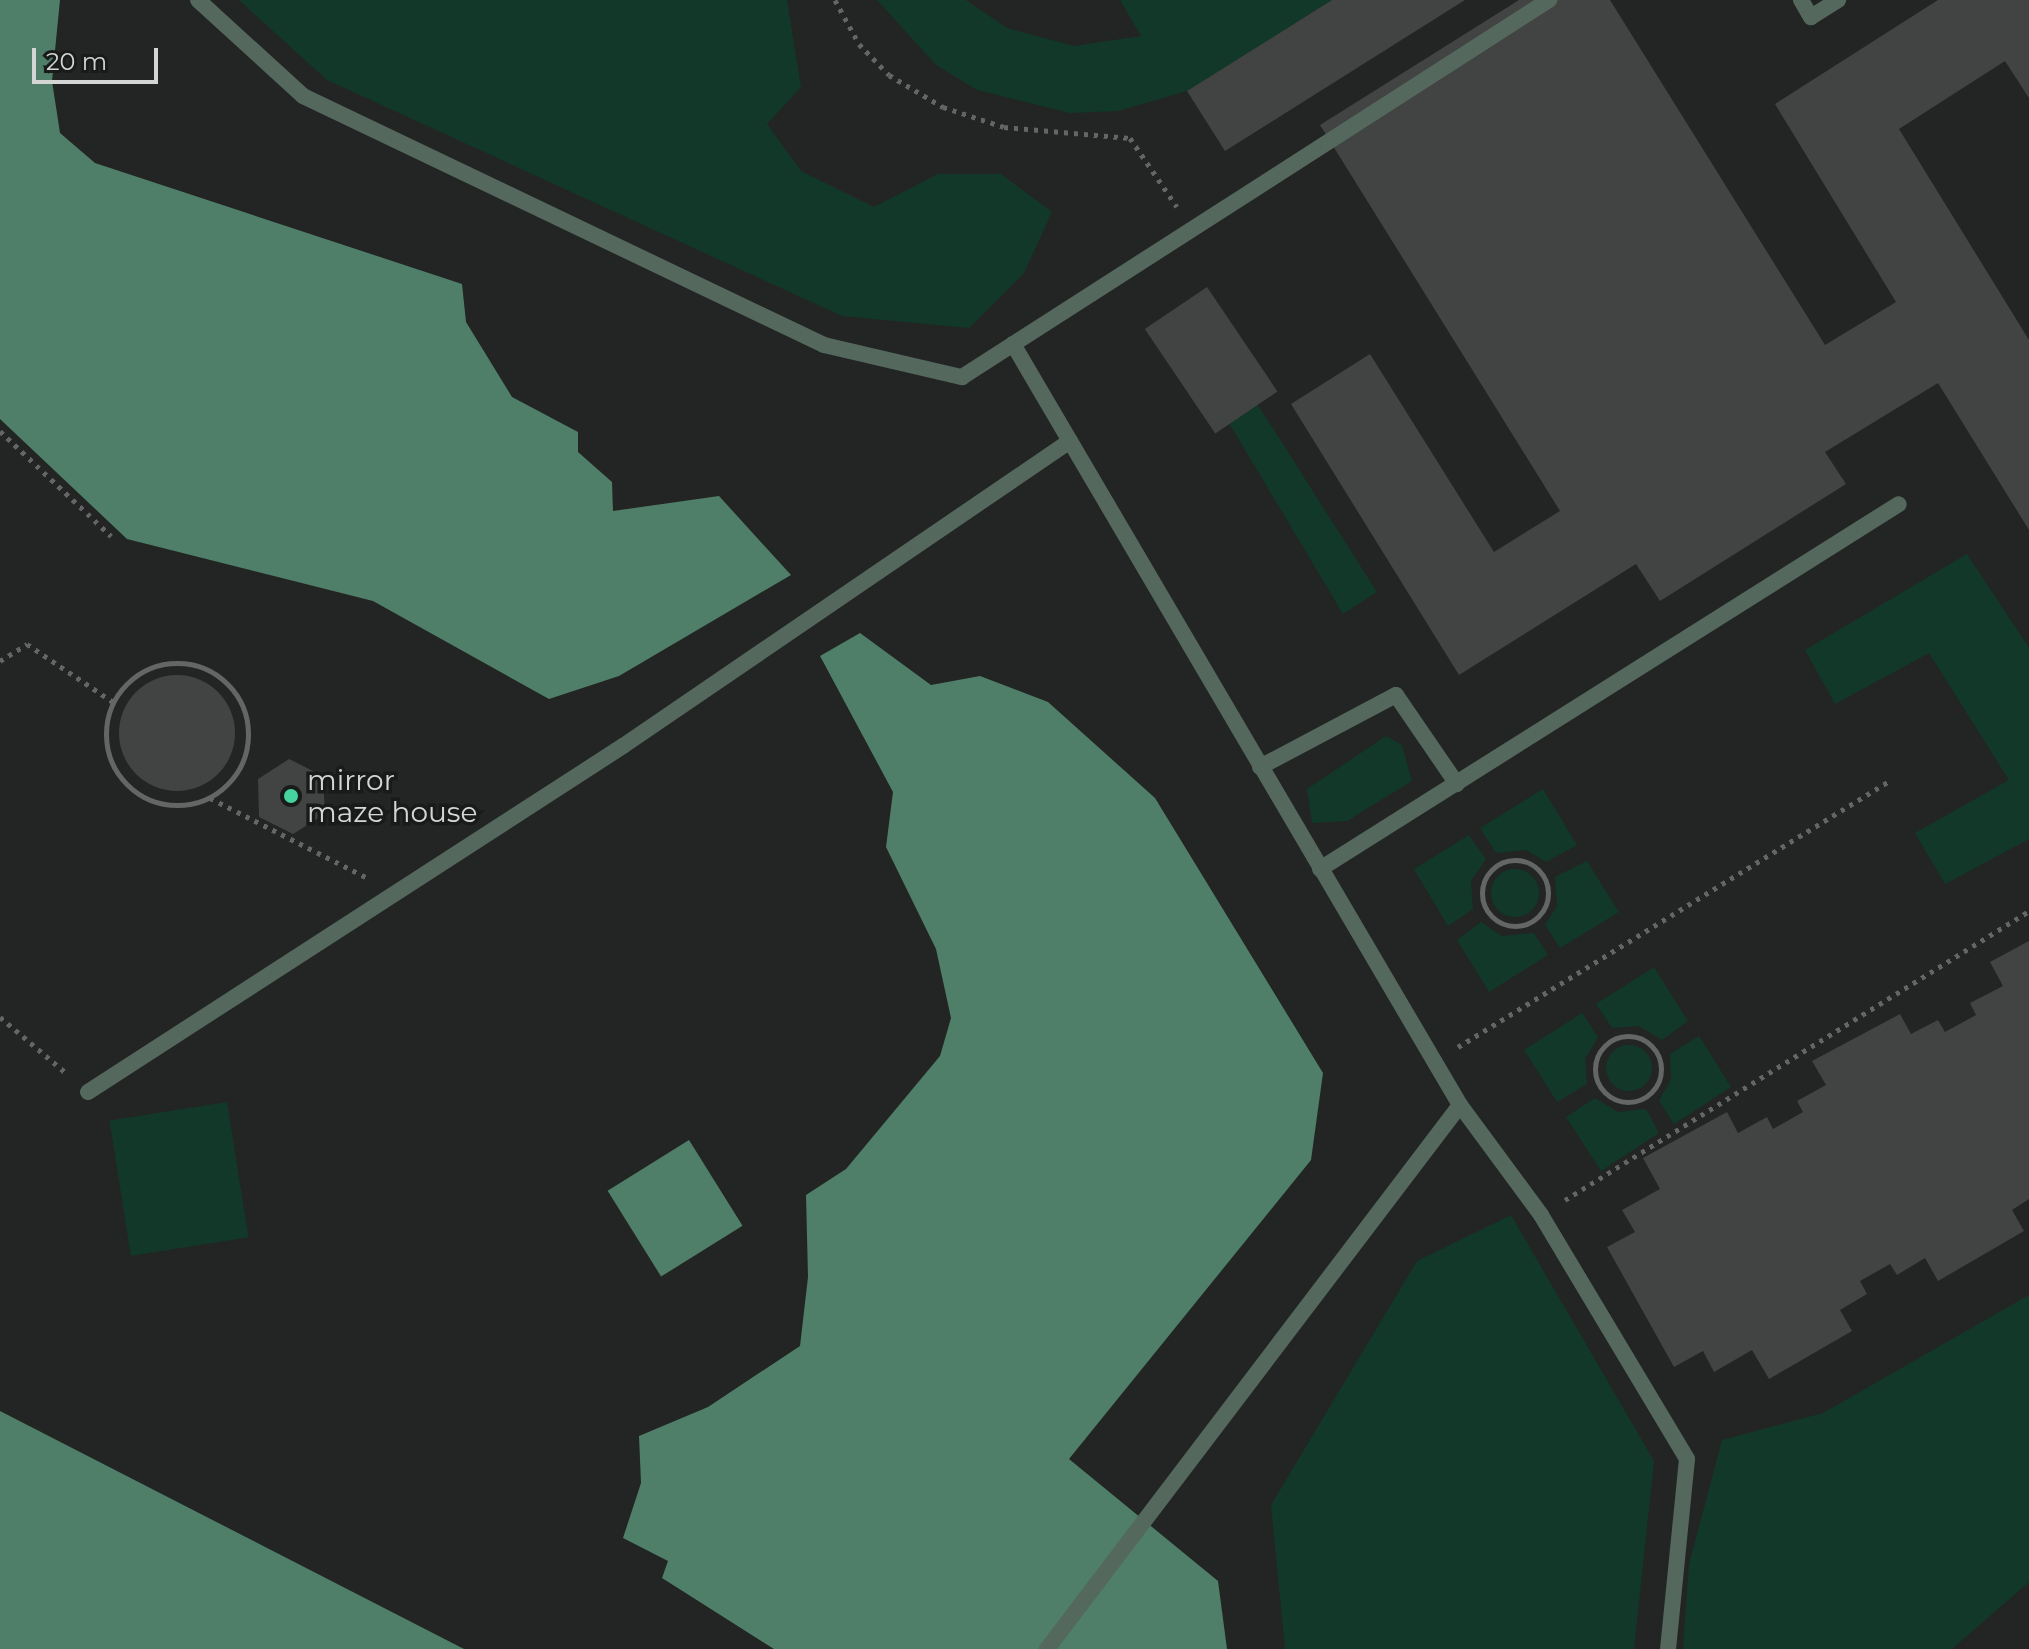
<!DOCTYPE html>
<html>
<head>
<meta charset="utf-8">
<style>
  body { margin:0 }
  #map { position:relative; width:2029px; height:1649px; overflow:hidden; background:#222523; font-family:Montserrat,sans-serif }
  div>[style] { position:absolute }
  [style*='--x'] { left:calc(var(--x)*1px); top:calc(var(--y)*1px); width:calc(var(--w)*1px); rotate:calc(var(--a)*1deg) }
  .green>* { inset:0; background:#123829; transform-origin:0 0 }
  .round { border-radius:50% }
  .water>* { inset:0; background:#4f7f69; transform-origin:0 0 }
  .building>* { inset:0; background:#414442; transform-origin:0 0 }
  .path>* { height:5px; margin-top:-2.5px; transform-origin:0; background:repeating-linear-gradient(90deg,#636664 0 4px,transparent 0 10px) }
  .path>.ring { margin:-2.5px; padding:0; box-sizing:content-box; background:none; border:5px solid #636664; border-radius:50% }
  .lane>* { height:16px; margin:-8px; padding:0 8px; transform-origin:8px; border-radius:8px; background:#54685e }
  .dots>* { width:22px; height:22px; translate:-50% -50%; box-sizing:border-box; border:4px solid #191b1a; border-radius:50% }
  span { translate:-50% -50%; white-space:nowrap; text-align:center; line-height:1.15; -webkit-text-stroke:7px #191b1a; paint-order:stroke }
  .poi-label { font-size:28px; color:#d4d6d5 }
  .left { translate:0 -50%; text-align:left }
  .scale { position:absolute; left:32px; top:48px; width:126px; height:36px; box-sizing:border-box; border:4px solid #d4d6d5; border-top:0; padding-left:10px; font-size:24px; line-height:28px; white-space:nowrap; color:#d4d6d5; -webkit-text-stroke:6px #191b1a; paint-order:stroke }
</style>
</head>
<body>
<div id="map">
  <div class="green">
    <i style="clip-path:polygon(239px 0,787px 0,801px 87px,767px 124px,801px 171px,874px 207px,938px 174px,1001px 174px,1052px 212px,1024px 273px,969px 328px,842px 316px,327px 80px)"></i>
    <i style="clip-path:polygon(877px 0,966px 0,1007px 28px,1074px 46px,1141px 36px,1120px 0,1332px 0,1187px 91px,1118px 111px,1070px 113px,977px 90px,936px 65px)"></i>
    <i style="clip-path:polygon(1258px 405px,1377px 592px,1343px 614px,1229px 423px)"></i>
    <i style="clip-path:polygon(1967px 554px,2029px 648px,2029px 839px,1945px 884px,1915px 833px,2009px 780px,1929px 653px,1835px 704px,1805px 650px)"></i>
    <i style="clip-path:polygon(1386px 736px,1402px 745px,1412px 781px,1347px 821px,1312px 823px,1307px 789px)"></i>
    <i style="clip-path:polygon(1543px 789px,1577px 845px,1546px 862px,1526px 850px,1496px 853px,1480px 828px)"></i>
    <i style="clip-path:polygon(1469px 835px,1486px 859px,1471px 881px,1473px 909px,1448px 926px,1414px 869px)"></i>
    <i style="clip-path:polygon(1587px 861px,1619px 912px,1560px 948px,1545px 925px,1557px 906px,1555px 877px)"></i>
    <i class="round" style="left:1491px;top:869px;width:48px;height:48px"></i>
    <i style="clip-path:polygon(1481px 922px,1502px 936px,1534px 933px,1548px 955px,1489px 992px,1457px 940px)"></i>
    <i style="clip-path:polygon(1654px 967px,1688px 1021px,1662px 1040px,1639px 1026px,1612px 1028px,1596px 1004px)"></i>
    <i style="clip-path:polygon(1582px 1013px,1598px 1037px,1585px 1059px,1587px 1084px,1557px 1102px,1524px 1050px)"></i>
    <i style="clip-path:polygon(1699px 1036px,1731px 1087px,1674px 1124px,1659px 1101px,1671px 1079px,1670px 1054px)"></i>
    <i class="round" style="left:1606px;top:1045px;width:46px;height:46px"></i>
    <i style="clip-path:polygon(1595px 1098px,1618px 1112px,1646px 1109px,1659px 1133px,1601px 1171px,1566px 1117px)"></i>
    <i style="left:227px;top:1102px;width:137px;height:119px;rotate:81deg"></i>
    <i style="clip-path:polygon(1511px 1215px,1654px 1461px,1634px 1649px,1285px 1649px,1271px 1505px,1417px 1261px)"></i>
    <i style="clip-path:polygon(2029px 1295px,2029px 1582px,1952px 1649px,1683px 1649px,1689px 1564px,1722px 1440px,1823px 1413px)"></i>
  </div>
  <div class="water">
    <i style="clip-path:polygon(0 0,60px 0,52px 81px,60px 133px,95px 163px,462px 284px,466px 322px,512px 397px,578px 432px,578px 452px,612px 482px,613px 511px,719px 496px,791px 575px,619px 676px,549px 699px,373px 601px,127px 539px,0 419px)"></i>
    <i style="clip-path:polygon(860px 633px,931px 685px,980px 676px,1048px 702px,1155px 798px,1323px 1073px,1311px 1160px,1069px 1459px,1218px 1581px,1227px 1649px,774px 1649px,662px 1578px,668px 1561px,623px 1538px,641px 1483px,639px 1436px,708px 1407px,800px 1346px,808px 1277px,806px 1195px,846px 1169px,940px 1056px,951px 1018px,936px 949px,886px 847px,893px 792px,820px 656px)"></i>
    <i style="left:689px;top:1140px;width:101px;height:96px;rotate:58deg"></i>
    <i style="clip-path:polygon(0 1411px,464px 1649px,0 1649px)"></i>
  </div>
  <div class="building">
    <i style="clip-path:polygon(1332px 0,1465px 0,1225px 151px,1187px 91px)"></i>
    <i style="clip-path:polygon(1519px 0,1610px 0,1825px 345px,1896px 302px,1775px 104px,1938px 0,2029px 0,2029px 98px,2005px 61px,1899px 129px,2029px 340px,2029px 530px,1938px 383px,1825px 452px,1846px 484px,1660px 601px,1636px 564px,1459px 675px,1291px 404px,1370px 354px,1494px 552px,1560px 511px,1320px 125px)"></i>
    <i style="left:1207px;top:287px;width:126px;height:75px;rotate:56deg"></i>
    <i class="round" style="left:119px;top:675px;width:116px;height:116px"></i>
    <i style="clip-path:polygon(289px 759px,323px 776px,325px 814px,293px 834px,259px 817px,258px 779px)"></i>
    <i style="clip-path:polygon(2029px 941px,2029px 1199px,2012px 1210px,2024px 1231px,1938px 1281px,1925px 1258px,1897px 1275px,1890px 1264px,1860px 1281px,1867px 1294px,1840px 1310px,1852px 1331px,1769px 1379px,1752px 1350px,1714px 1372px,1703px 1351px,1674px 1367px,1607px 1247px,1635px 1232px,1622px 1210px,1660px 1189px,1643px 1158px,1727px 1112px,1738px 1133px,1767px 1117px,1773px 1129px,1803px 1112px,1797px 1101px,1826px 1085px,1812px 1061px,1900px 1014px,1911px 1034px,1938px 1020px,1945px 1032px,1976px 1015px,1970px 1003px,2003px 986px,1990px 962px)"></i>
  </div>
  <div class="path">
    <i style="--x:835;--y:0;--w:50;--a:61.4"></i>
    <i style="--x:859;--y:44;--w:43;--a:45.9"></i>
    <i style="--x:889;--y:75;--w:63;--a:30.7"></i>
    <i style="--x:943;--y:107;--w:64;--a:18.2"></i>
    <i style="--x:1004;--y:127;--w:126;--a:5"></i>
    <i style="--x:1130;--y:138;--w:83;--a:55.7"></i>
    <i style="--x:0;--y:431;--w:153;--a:43.4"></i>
    <i style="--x:0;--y:661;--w:32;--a:-32"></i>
    <i style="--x:27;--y:644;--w:104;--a:34"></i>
    <i class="ring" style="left:106px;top:663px;width:137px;height:137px"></i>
    <i style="--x:210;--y:798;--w:175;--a:26.9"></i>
    <i class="ring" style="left:1482px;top:860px;width:61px;height:61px"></i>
    <i style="--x:0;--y:1017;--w:87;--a:40.3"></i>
    <i class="ring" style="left:1595px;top:1036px;width:61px;height:61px"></i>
    <i style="--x:1458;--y:1047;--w:506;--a:-31.68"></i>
    <i style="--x:1565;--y:1200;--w:547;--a:-31.92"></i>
  </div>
  <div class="lane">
    <i style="--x:198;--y:0;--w:142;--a:42.4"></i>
    <i style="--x:303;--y:96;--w:577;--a:25.54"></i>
    <i style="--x:824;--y:345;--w:142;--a:13.1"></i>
    <i style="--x:962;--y:377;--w:698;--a:-32.71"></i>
    <i style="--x:1801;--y:0;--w:20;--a:60"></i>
    <i style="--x:1811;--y:17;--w:32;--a:-32"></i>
    <i style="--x:1013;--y:344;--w:883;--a:59.57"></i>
    <i style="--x:1460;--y:1105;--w:137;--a:53.6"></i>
    <i style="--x:1541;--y:1215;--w:284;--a:59.1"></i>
    <i style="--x:1687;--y:1459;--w:191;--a:95.7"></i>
    <i style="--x:1260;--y:767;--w:154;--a:-27.9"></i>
    <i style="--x:1396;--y:695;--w:108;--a:55.6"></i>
    <i style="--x:1320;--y:869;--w:684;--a:-32.23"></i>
    <i style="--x:88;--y:1092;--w:637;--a:-32.89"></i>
    <i style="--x:623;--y:746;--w:541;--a:-34.31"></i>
    <i style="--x:1047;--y:1649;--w:683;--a:-52.79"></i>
  </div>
  <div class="dots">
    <i style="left:291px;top:796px;background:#46d49e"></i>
  </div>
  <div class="poi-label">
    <span class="left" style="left:307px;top:796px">mirror<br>maze house</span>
  </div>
  <div class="scale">20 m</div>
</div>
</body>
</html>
